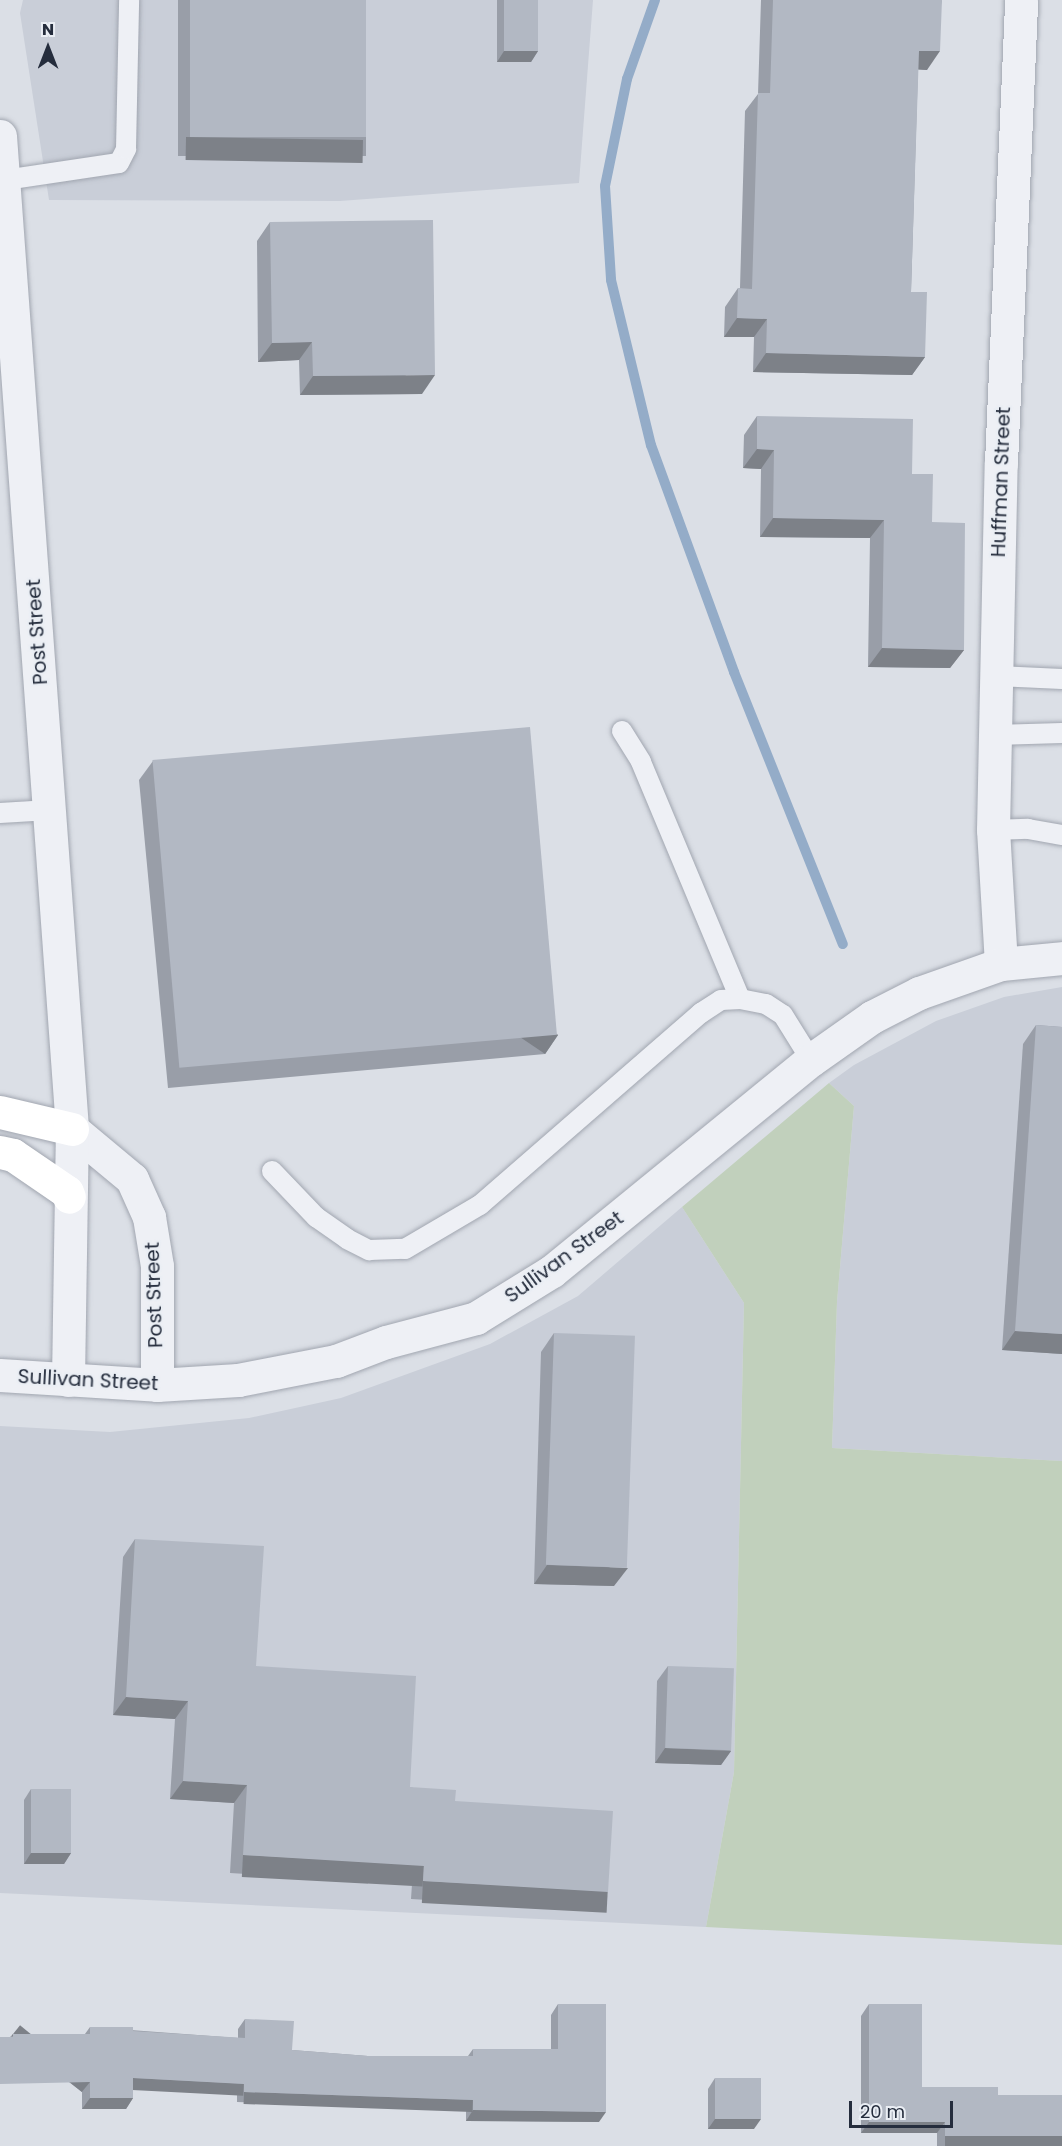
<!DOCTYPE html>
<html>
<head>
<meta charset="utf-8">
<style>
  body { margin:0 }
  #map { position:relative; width:1062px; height:2146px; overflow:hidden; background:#dbdfe6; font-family:Poppins,sans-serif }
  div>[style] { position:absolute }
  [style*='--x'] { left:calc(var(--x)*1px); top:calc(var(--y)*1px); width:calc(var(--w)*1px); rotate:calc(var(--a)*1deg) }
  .built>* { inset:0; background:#c9ced8 }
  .green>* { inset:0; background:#c1d0bc }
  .stream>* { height:10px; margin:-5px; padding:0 5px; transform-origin:5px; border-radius:5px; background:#94acc8 }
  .roads { filter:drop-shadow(0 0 2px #a1a6b0) drop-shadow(0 0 2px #a1a6b0) }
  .service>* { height:20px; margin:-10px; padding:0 10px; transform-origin:10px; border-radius:10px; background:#eef0f5 }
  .minor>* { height:33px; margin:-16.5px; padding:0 16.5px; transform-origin:16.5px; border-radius:16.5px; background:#eef0f5 }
  .tertiary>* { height:33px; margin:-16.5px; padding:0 16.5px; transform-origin:16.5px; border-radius:16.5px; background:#eef0f5 }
  .motorway>* { height:33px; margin:-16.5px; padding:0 16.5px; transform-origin:16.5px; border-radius:16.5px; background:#fff }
  .wall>* { inset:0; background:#999ea8; transform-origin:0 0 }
  .shaded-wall>* { inset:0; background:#7d8188; transform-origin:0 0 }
  .building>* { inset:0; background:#b2b8c3; transform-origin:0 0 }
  span { translate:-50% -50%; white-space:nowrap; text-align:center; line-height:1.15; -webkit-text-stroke:4.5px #eaeef4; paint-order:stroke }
  .street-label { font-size:20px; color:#252d3d }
  .north { position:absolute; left:18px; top:18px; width:60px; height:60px; -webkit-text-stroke:4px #eaeef4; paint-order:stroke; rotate:0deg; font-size:16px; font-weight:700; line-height:24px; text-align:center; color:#252d3d }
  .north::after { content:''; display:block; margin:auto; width:21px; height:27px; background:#252d3d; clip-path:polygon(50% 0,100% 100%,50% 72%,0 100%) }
  .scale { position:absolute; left:849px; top:2101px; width:104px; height:27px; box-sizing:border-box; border:3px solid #252d3d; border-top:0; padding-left:8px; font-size:18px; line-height:21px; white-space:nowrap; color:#252d3d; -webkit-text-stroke:4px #eaeef4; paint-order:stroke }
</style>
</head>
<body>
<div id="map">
  <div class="built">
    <i style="clip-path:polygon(23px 0,593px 0,579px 183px,340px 201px,49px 200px,20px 13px)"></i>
    <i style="clip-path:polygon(1062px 987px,1062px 1461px,832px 1448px,837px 1302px,854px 1106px,829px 1083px,854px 1065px,936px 1021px,1004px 997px)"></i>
    <i style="clip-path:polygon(682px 1207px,744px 1303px,734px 1772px,706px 1927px,0 1893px,0 1426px,110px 1432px,249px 1418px,341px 1398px,490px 1344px,578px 1296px)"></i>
  </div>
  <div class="green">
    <i style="clip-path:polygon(829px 1083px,854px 1106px,837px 1302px,832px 1448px,1062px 1461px,1062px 1945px,706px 1927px,734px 1772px,744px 1303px,682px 1207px)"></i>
  </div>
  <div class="stream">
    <i style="--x:655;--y:0;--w:84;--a:109.5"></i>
    <i style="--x:627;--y:79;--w:109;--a:101.6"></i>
    <i style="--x:605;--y:186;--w:94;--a:86.3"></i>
    <i style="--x:611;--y:280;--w:170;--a:76.4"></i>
    <i style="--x:651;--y:445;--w:242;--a:69.9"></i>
    <i style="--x:734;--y:672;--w:293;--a:68.2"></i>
  </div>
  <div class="roads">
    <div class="service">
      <i style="--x:5;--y:180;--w:115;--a:-8.5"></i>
      <i style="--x:119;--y:163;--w:16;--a:-63"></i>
      <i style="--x:126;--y:149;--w:149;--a:-88.8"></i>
      <i style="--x:997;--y:676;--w:65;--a:2.6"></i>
      <i style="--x:622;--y:731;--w:36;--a:58"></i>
      <i style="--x:641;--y:762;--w:257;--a:67.3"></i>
      <i style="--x:995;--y:735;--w:67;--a:-1.7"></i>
      <i style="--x:0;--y:813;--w:50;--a:-3.4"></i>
      <i style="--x:993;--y:830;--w:35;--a:-2"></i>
      <i style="--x:1028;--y:829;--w:35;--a:10"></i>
      <i style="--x:272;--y:1171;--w:64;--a:46.3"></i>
      <i style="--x:316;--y:1217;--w:38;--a:35"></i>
      <i style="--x:347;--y:1239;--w:25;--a:27"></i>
      <i style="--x:369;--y:1250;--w:36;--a:-2"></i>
      <i style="--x:405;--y:1249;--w:87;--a:-30.4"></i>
      <i style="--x:480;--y:1205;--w:293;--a:-41"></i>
      <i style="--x:701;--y:1013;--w:24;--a:-33"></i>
      <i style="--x:721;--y:1000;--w:19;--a:-3"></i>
      <i style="--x:740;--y:999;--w:26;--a:11"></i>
      <i style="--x:766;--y:1004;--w:20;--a:33"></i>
      <i style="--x:783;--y:1015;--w:53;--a:58.1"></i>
    </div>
    <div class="minor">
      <i style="--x:0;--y:136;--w:996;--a:85.85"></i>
    </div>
    <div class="tertiary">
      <i style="--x:1001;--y:964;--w:134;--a:-93.4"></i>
      <i style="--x:993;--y:830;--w:367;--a:-88.8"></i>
      <i style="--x:1001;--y:463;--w:463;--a:-87.5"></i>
      <i style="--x:72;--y:1129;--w:78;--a:39.8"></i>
      <i style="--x:132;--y:1179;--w:42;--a:65.9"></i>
      <i style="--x:149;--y:1217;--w:50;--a:80.7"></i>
      <i style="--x:157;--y:1266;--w:119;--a:90"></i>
      <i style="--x:0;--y:1375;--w:157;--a:3.6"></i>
      <i style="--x:157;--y:1385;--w:81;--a:-3.5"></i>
      <i style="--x:238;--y:1380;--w:100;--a:-11"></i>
      <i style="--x:336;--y:1361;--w:53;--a:-20.8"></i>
      <i style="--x:386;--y:1342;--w:93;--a:-14.9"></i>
      <i style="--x:476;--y:1318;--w:89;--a:-31.7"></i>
      <i style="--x:552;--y:1271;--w:334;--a:-39.2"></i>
      <i style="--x:811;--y:1060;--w:75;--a:-35.2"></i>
      <i style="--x:872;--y:1017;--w:53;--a:-27.1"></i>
      <i style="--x:919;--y:993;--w:87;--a:-19.5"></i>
      <i style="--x:1001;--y:964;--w:61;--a:-5.6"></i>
      <i style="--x:68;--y:1380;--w:251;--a:-89.1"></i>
    </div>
    <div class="motorway">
      <i style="--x:0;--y:1112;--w:74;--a:13.3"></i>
      <i style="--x:0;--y:1152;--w:13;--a:13"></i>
      <i style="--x:13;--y:1155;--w:65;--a:34.4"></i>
      <i style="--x:67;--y:1192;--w:5;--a:68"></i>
    </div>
  </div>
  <div class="wall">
    <i style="left:178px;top:0;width:188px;height:156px"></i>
    <i style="clip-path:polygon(497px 0,538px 0,538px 51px,531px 62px,497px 62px)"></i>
    <i style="clip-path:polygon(761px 0,942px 0,927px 70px,918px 69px,911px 292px,925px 357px,912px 375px,753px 372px,754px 337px,724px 337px,725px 307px,738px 288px,740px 288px,745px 111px,758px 94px)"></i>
    <i style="clip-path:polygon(270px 222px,422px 394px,300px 395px,299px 360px,258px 362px,257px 241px)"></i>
    <i style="clip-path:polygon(757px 416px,912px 474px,932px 522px,964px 650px,950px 668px,868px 667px,870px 538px,760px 537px,761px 469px,743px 468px,744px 435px)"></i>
    <i style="clip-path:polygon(153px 761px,558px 1035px,545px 1054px,168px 1088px,139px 780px)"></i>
    <i style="clip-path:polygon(1036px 1025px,1062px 1027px,1062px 1354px,1002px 1350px,1023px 1044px)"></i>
    <i style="clip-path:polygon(554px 1333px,614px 1586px,534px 1584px,541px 1352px)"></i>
    <i style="clip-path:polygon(135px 1539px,256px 1666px,410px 1787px,455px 1801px,596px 1910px,411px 1899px,412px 1884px,230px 1873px,234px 1803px,170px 1799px,175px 1719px,113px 1715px,123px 1557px)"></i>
    <i style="clip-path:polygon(668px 1666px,731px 1751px,721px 1765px,655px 1763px,657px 1681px)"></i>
    <i style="clip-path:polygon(31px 1789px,71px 1853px,64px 1864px,24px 1864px,24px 1800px)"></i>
    <i style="clip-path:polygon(558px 2004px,599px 2122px,466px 2121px,466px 2110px,237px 2102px,237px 2094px,133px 2088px,133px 2098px,126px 2109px,82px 2109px,82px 2092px,10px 2037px,13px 2034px,85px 2034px,90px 2027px,238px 2038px,238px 2029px,245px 2019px,292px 2050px,368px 2056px,468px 2056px,473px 2049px,551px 2049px,551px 2015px)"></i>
    <i style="clip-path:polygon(869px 2004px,922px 2087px,998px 2095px,1062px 2146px,937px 2146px,937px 2133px,861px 2133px,861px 2016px)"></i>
    <i style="clip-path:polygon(715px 2078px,754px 2129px,708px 2129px,708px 2089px)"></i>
  </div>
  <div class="shaded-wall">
    <i style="clip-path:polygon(504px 51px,538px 51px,531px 62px,497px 62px)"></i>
    <i style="clip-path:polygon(919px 51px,940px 51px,927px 70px,906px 69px)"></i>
    <i style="left:186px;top:137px;width:177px;height:23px;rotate:1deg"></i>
    <i style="clip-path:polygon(737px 318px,767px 319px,754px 337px,724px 337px)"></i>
    <i style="clip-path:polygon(312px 342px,299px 360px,258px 362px,272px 343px)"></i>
    <i style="clip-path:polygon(766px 353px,925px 357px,912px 375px,753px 372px)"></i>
    <i style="clip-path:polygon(435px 375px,422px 394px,300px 395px,313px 376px)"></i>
    <i style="clip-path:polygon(757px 449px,774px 450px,761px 469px,743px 468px)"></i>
    <i style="clip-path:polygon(773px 518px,884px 520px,870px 538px,760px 537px)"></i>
    <i style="clip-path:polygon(882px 648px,964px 650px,950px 668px,868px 667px)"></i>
    <i style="left:558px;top:1035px;width:23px;height:379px;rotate:124deg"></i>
    <i style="clip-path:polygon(1015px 1331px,1062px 1334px,1062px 1354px,1002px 1350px)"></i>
    <i style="clip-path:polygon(547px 1565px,628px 1568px,614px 1586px,534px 1584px)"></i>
    <i style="clip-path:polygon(126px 1697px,188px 1701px,175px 1719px,113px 1715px)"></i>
    <i style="clip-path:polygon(665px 1748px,731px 1751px,721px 1765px,655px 1763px)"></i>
    <i style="clip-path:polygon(183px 1781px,247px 1785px,234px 1803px,170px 1799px)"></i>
    <i style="clip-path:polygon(31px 1853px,71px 1853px,64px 1864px,24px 1864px)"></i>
    <i style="left:243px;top:1855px;width:181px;height:22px;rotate:3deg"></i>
    <i style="left:423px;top:1881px;width:185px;height:22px;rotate:3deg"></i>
    <i style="left:133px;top:2078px;width:111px;height:12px;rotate:3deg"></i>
    <i style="left:90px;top:2082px;width:13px;height:90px;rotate:129deg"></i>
    <i style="left:244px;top:2092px;width:229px;height:12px;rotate:2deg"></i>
    <i style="clip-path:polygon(90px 2098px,133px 2098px,126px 2109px,82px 2109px)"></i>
    <i style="clip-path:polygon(473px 2110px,606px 2112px,599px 2122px,466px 2121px)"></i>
    <i style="clip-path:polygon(715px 2119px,761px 2119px,754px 2129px,708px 2129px)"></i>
    <i style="clip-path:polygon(869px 2122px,945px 2122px,937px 2133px,861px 2133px)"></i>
    <i style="left:945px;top:2136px;width:117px;height:12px"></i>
  </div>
  <div class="building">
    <i style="left:190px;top:0;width:176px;height:137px"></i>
    <i style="left:504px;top:0;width:34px;height:51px"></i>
    <i style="clip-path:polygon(773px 0,942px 0,940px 51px,919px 51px,911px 292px,927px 292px,925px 357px,766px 353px,767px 319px,737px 318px,738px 288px,752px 289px,758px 93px,770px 93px)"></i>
    <i style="clip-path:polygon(433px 220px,435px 375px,313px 376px,312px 342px,272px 343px,270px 222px)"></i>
    <i style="clip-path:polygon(757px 416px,913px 419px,912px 474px,933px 474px,932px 522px,965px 523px,964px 650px,882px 648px,884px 520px,773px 518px,774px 450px,757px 449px)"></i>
    <i style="left:530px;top:727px;width:309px;height:379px;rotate:85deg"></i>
    <i style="clip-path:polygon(1036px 1025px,1062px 1027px,1062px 1334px,1015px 1331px)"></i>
    <i style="left:554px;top:1333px;width:81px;height:232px;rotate:2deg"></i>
    <i style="clip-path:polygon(135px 1539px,264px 1546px,256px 1666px,416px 1676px,410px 1787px,456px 1790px,455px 1801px,613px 1811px,608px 1892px,423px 1881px,424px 1866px,243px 1855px,247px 1785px,183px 1781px,188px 1701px,126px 1697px)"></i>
    <i style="left:668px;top:1666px;width:66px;height:82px;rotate:2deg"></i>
    <i style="left:31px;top:1789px;width:40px;height:64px"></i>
    <i style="clip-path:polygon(558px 2004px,606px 2004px,606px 2112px,473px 2110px,473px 2100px,244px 2092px,244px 2084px,133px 2078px,133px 2098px,90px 2098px,90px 2082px,0 2084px,0 2037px,13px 2037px,13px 2034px,90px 2034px,90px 2027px,133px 2027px,133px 2031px,245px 2038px,245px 2019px,294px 2021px,292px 2050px,368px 2056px,473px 2056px,473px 2049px,558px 2049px)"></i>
    <i style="clip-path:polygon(869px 2004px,922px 2004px,922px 2087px,998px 2087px,998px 2095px,1062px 2095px,1062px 2136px,945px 2136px,945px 2122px,869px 2122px)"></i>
    <i style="left:715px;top:2078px;width:46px;height:41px"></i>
  </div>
  <div class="street-label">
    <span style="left:1001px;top:482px;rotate:-88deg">Huffman Street</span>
    <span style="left:37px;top:632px;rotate:-94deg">Post Street</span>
    <span style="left:564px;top:1257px;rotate:-36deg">Sullivan Street</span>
    <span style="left:154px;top:1295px;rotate:-92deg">Post Street</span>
    <span style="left:88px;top:1380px;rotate:3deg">Sullivan Street</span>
  </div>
  <div class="north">N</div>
  <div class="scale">20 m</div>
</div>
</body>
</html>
